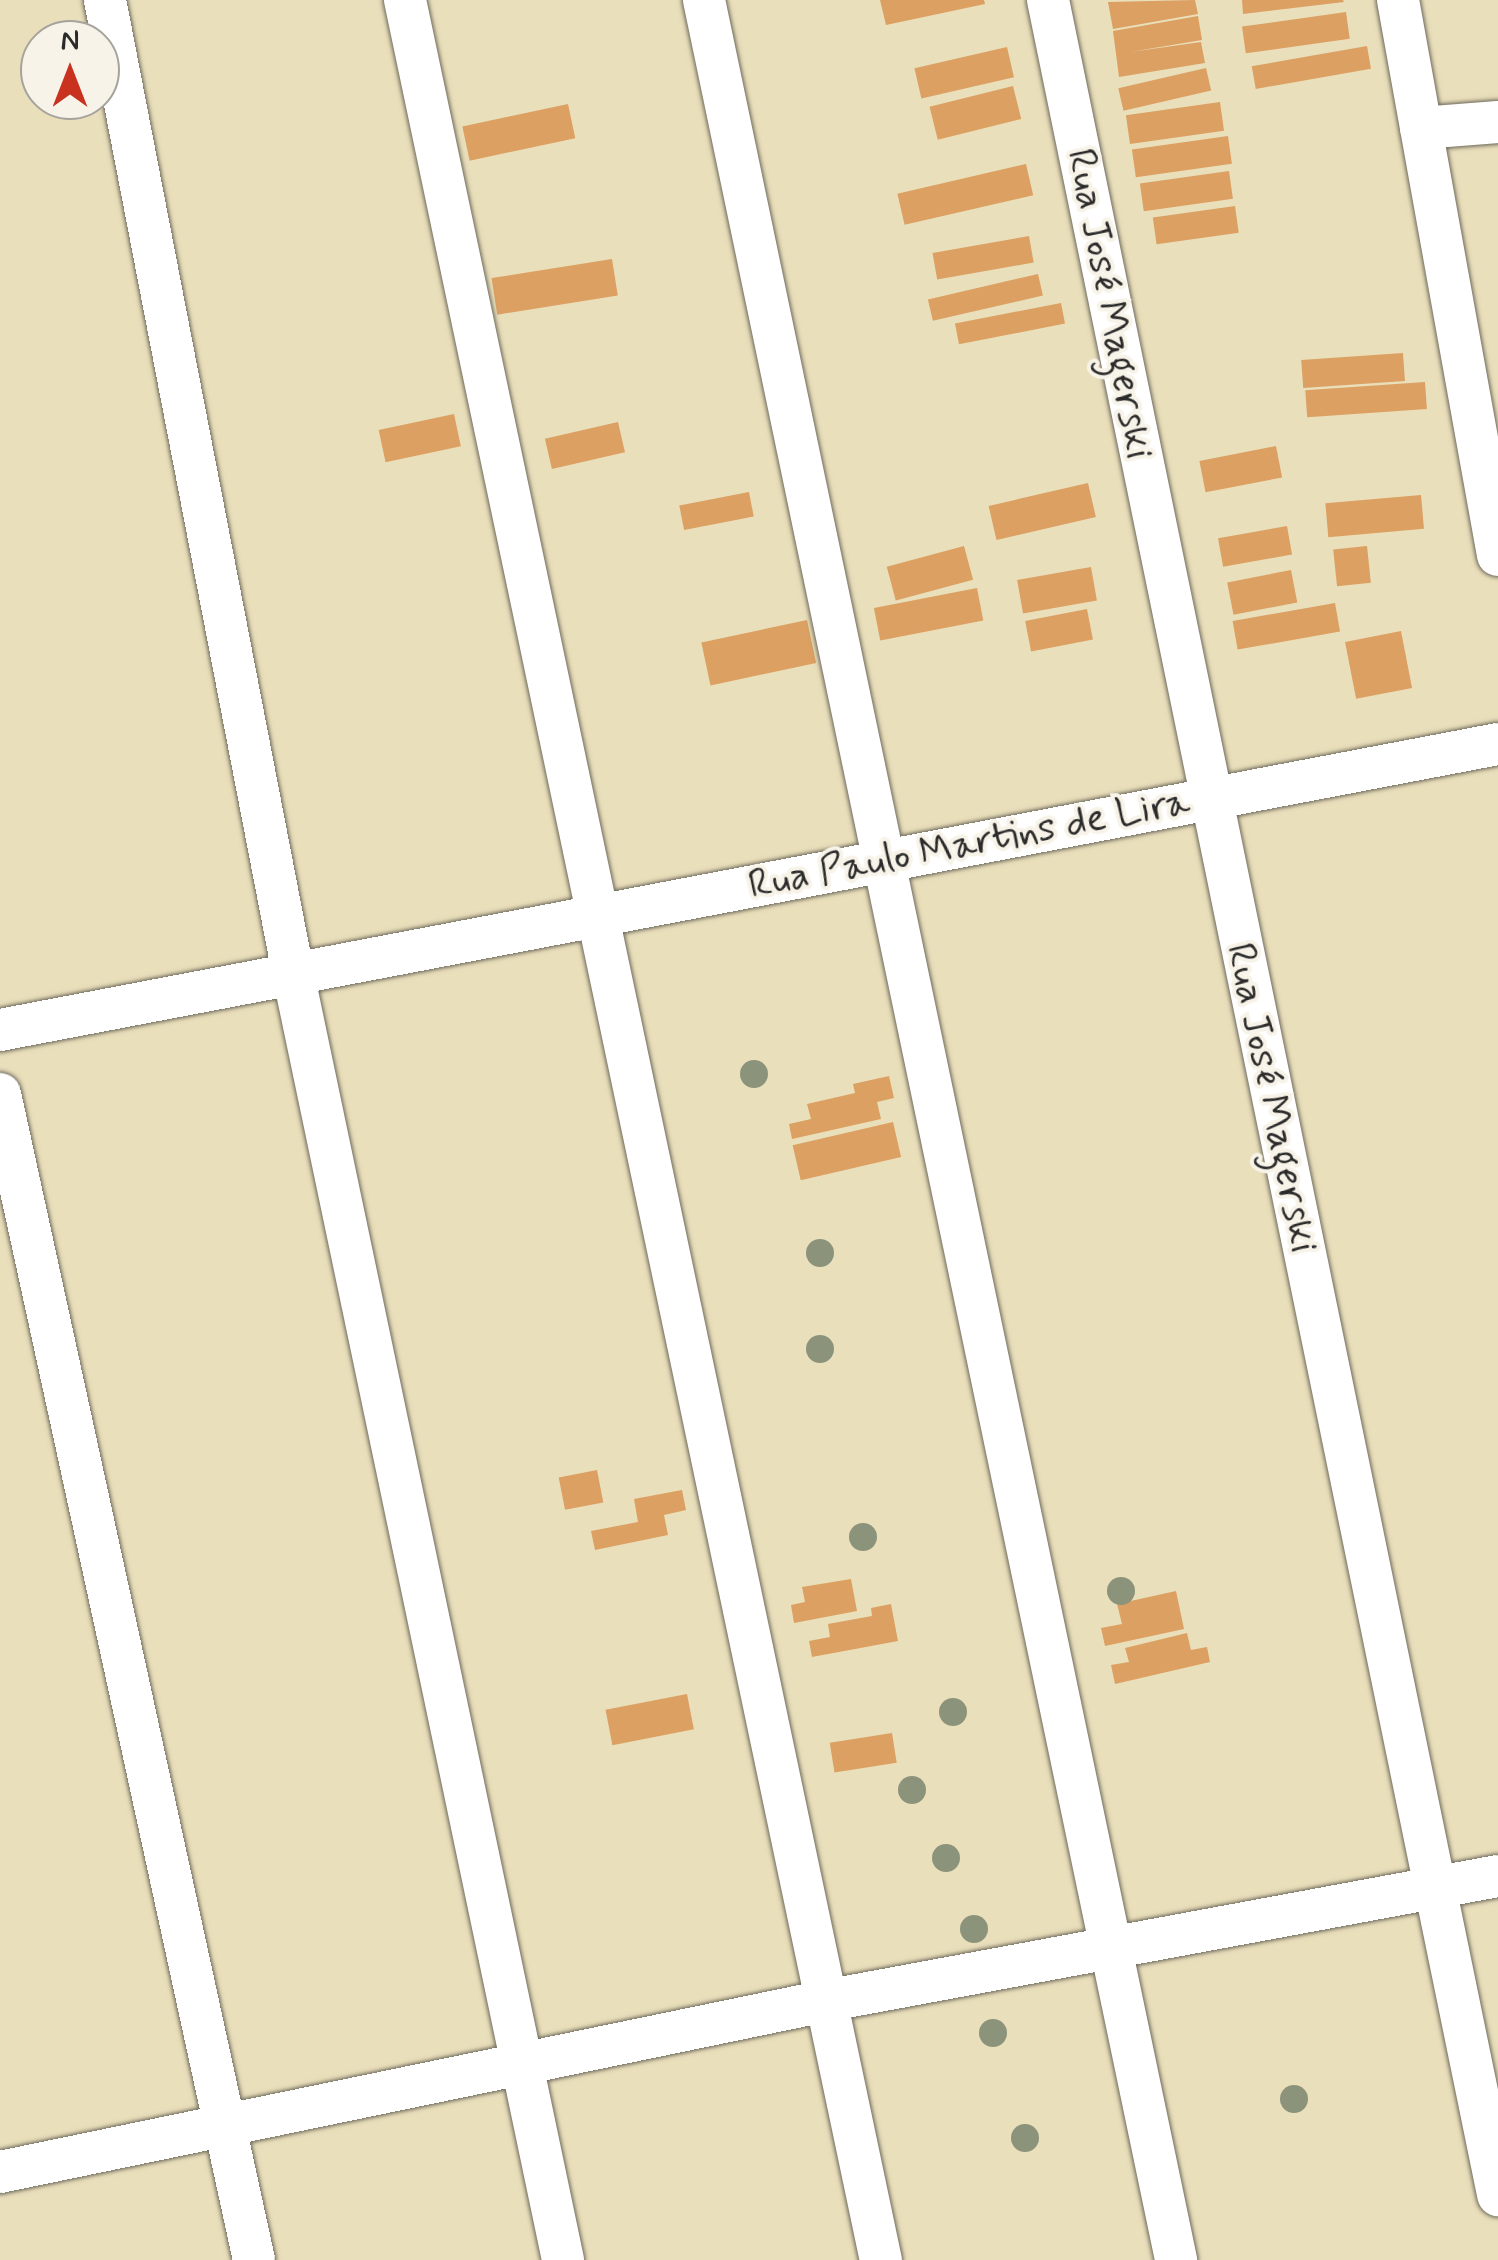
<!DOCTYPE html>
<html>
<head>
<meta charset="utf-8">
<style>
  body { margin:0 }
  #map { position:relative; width:1498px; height:2260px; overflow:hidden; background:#eadfbb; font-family:Mynerve,sans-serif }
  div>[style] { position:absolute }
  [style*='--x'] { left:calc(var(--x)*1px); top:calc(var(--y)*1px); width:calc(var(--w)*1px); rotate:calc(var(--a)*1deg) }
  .building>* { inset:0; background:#dba062; transform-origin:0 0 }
  .roads { filter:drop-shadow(0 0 2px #6e6a5d) drop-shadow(0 0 2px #6e6a5d) }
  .minor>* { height:42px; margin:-21px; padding:0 21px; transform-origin:21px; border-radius:21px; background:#fff }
  .trees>* { width:28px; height:28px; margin:-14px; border-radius:50%; background:#8c937b }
  span { translate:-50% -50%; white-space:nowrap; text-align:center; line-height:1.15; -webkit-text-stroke:8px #f7f3e8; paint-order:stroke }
  .street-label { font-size:40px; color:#2b2b2b }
  .north { position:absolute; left:20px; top:20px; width:100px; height:100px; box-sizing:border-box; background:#f7f3e8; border:2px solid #a5a39c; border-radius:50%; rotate:0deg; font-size:28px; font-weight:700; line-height:40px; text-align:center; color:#2b2b2b }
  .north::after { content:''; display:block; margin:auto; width:35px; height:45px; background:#c8321e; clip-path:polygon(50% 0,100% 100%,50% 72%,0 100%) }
</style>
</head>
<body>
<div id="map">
  <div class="building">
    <i style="clip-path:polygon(880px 0,984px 0,985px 4px,886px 25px)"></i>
    <i style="clip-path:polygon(1195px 0,1198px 14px,1113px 29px,1108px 2px)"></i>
    <i style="clip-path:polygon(1242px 0,1343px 0,1344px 2px,1243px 14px)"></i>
    <i style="left:1346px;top:12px;width:27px;height:105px;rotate:82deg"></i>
    <i style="clip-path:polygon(1198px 16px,1202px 40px,1130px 52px,1201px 42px,1205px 63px,1119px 77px,1113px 31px)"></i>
    <i style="left:1367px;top:46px;width:23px;height:117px;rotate:80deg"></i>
    <i style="left:1007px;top:47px;width:31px;height:95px;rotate:77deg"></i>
    <i style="left:1206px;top:68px;width:23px;height:90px;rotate:77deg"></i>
    <i style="left:1013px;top:86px;width:34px;height:86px;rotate:76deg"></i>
    <i style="left:1220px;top:102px;width:29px;height:95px;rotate:82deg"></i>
    <i style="left:568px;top:104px;width:35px;height:108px;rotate:78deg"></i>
    <i style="left:1228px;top:136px;width:28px;height:97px;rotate:82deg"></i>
    <i style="left:1026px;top:164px;width:32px;height:132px;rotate:77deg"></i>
    <i style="left:1229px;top:171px;width:28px;height:90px;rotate:82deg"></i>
    <i style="left:1235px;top:206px;width:27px;height:83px;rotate:82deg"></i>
    <i style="left:1029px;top:236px;width:27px;height:98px;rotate:80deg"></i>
    <i style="left:612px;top:259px;width:37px;height:122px;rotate:81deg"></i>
    <i style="left:1038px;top:274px;width:22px;height:113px;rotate:77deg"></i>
    <i style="left:1061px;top:303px;width:21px;height:108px;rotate:79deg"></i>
    <i style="left:1403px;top:353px;width:28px;height:102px;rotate:86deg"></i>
    <i style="left:1425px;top:382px;width:27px;height:120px;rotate:86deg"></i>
    <i style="left:454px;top:414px;width:33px;height:77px;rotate:78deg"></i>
    <i style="left:618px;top:422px;width:31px;height:75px;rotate:77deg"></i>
    <i style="left:1276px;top:446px;width:32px;height:78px;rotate:79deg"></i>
    <i style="left:1088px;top:483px;width:35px;height:102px;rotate:77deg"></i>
    <i style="left:749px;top:492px;width:25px;height:71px;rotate:79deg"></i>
    <i style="left:1421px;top:495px;width:34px;height:96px;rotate:85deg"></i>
    <i style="left:1287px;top:526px;width:29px;height:70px;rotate:80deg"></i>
    <i style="left:964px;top:546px;width:35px;height:80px;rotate:75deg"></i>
    <i style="left:1367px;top:546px;width:37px;height:34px;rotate:84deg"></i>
    <i style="left:1091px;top:567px;width:34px;height:75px;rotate:80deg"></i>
    <i style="left:1291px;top:570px;width:33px;height:65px;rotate:79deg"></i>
    <i style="left:977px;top:588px;width:33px;height:105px;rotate:79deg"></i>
    <i style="left:1335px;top:603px;width:29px;height:104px;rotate:80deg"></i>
    <i style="left:1087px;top:609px;width:31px;height:63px;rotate:79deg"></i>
    <i style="left:807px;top:620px;width:44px;height:108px;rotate:78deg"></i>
    <i style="left:1401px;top:631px;width:58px;height:57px;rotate:79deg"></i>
    <i style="clip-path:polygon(889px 1076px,894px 1098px,877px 1102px,881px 1119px,792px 1139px,789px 1124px,811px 1119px,807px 1104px,855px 1093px,853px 1084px)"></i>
    <i style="left:893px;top:1122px;width:36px;height:103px;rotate:77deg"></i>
    <i style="left:597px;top:1470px;width:33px;height:39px;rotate:79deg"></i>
    <i style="clip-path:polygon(682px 1490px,686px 1510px,664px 1515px,668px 1535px,595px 1550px,591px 1531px,638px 1522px,634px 1499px)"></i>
    <i style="clip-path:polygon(851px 1579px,857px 1611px,794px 1623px,791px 1605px,805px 1602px,802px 1587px)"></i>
    <i style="clip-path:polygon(1176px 1591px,1184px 1629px,1105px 1646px,1101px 1628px,1122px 1624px,1117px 1604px)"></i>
    <i style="clip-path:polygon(891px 1604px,898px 1641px,812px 1657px,809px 1641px,830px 1637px,828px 1624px,872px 1616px,871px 1608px)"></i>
    <i style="clip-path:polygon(1187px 1633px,1191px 1650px,1207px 1647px,1210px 1662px,1115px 1684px,1111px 1665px,1129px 1662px,1125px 1648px)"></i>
    <i style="left:687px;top:1694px;width:36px;height:83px;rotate:79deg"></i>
    <i style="left:892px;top:1733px;width:30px;height:63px;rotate:81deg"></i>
  </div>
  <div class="roads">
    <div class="minor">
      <i style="--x:105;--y:0;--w:991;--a:79.06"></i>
      <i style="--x:293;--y:973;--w:1315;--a:78.15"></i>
      <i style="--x:405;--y:0;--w:2310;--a:78.11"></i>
      <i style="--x:704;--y:0;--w:2309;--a:78.2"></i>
      <i style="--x:1048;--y:0;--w:2241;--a:78.41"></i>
      <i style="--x:1398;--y:0;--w:564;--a:79.79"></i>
      <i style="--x:1421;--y:128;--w:77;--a:-4.5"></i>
      <i style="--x:0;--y:1030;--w:1525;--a:-10.81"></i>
      <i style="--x:0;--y:1094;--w:1193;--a:77.71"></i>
      <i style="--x:0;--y:2172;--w:848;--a:-11.71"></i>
      <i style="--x:830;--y:2000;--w:679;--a:-10.52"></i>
    </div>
  </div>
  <div class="trees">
    <i style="left:754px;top:1074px"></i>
    <i style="left:820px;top:1253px"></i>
    <i style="left:820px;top:1349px"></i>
    <i style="left:863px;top:1537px"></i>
    <i style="left:1121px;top:1591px"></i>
    <i style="left:953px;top:1712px"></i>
    <i style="left:912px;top:1790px"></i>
    <i style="left:946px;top:1858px"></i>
    <i style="left:974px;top:1929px"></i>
    <i style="left:993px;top:2033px"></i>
    <i style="left:1294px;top:2099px"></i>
    <i style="left:1025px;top:2138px"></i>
  </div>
  <div class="street-label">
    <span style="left:1109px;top:304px;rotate:79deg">Rua José Magerski</span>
    <span style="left:969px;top:844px;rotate:-11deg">Rua Paulo Martins de Lira</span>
    <span style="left:1271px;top:1098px;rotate:78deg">Rua José Magerski</span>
  </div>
  <div class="north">N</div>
</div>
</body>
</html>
